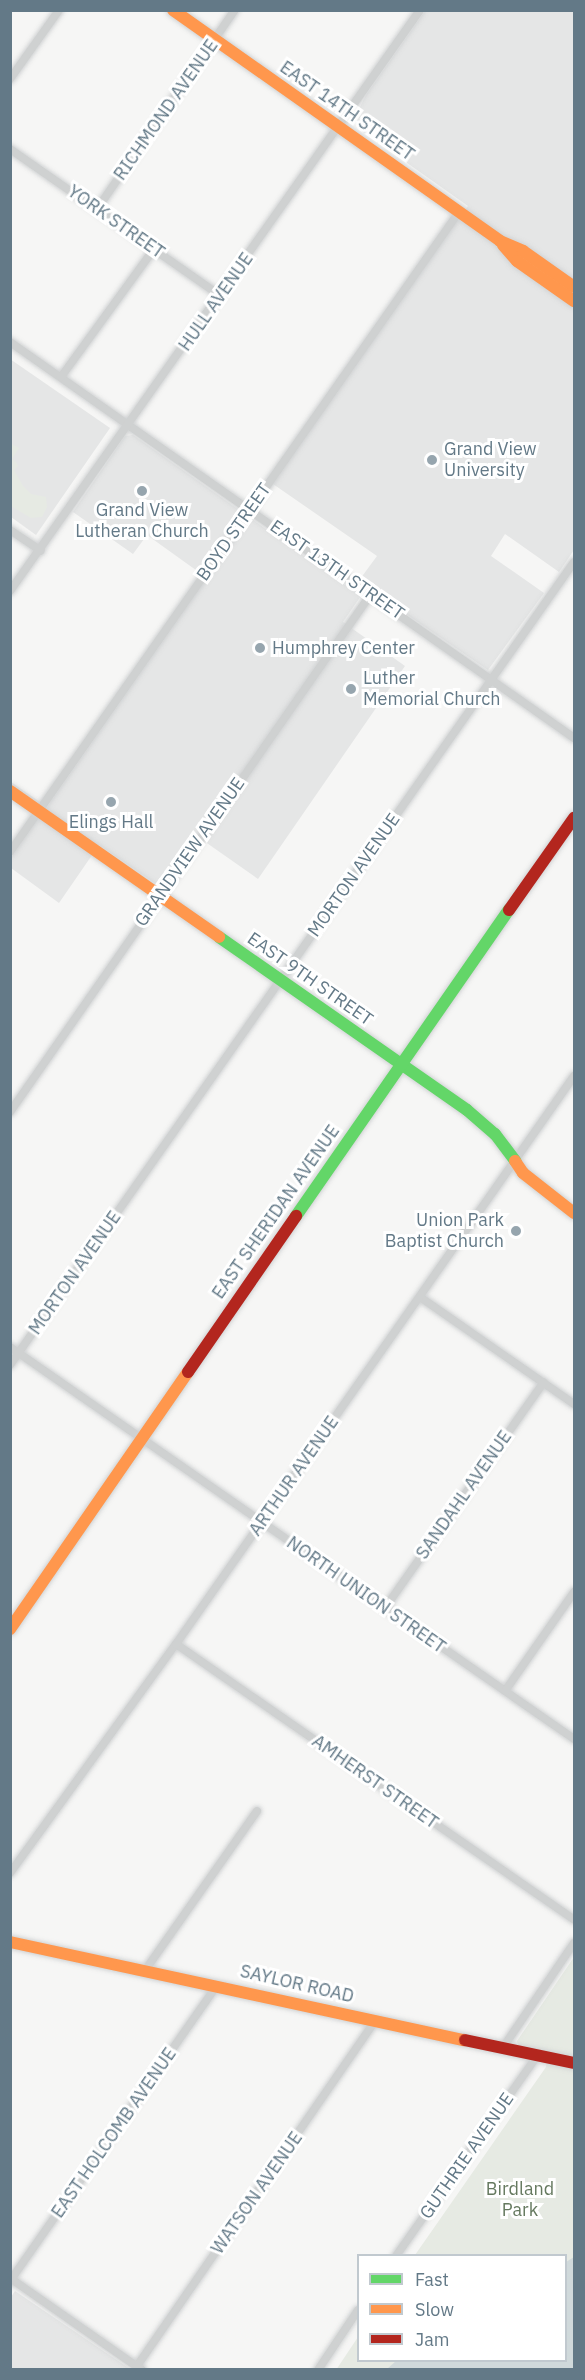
<!DOCTYPE html>
<html>
<head>
<meta charset="utf-8">
<style>
  body { margin:0 }
  #map { position:relative; width:585px; height:2380px; overflow:hidden; background:#f6f6f5; font-family:"IBM Plex Sans",sans-serif }
  div>[style] { position:absolute }
  [style*='--x'] { left:calc(var(--x)*1px); top:calc(var(--y)*1px); width:calc(var(--w)*1px); rotate:calc(var(--a)*1deg) }
  .built>* { inset:0; background:#e5e6e6 }
  .green>* { inset:0; background:#e6eae3 }
  .water>* { inset:0; background:#d0d9db }
  .roads { filter:drop-shadow(0 0 2px #d1d3d4) drop-shadow(0 0 2px #d1d3d4) }
  .street>* { height:8px; margin:-4px; padding:0 4px; transform-origin:4px; border-radius:4px; background:#cfd1d1 }
  .fast>* { height:12px; margin:-6px; padding:0 6px; transform-origin:6px; border-radius:6px; background:#63d668 }
  .slow>* { height:12px; margin:-6px; padding:0 6px; transform-origin:6px; border-radius:6px; background:#ff974d }
  .jam>* { height:12px; margin:-6px; padding:0 6px; transform-origin:6px; border-radius:6px; background:#b3261e }
  .dots>* { width:16px; height:16px; translate:-50% -50%; box-sizing:border-box; border:3px solid #fff; border-radius:50% }
  span { translate:-50% -50%; white-space:nowrap; text-align:center; line-height:1.15; -webkit-text-stroke:6px #fff; paint-order:stroke }
  .street-label { font-size:18px; color:#637987 }
  .poi-label { font-size:18px; color:#637987 }
  .left { translate:0 -50%; text-align:left }
  .right { translate:-100% -50%; text-align:right }
  .park-label { font-size:18px; color:#65795f }
  .frame { position:absolute; inset:0; border:12px solid #637987; pointer-events:none }
  .legend { position:absolute; left:357px; top:2254px; width:210px; height:108px; box-sizing:border-box; background:#fff; border:2px solid #c1c9cf; margin:0; padding:8px 10px; list-style:none; font-size:18px; color:#637987 }
  .legend li { display:flex; align-items:center; gap:12px; height:30px }
  .legend b { width:30px; border:2px solid #c1c9cf }
</style>
</head>
<body>
<div id="map">
  <div class="built">
    <i style="clip-path:polygon(425px 11px,574px 11px,574px 550px,559px 572px,505px 534px,491px 556px,544px 593px,488px 670px,367px 587px,343px 622px,405px 666px,258px 879px,194px 834px,161px 882px,156px 884px,99px 845px,59px 903px,11px 868px,11px 858px,42px 813px,11px 791px,11px 782px,47px 807px,207px 578px,147px 535px,133px 554px,73px 512px,125px 436px,133px 435px,352px 590px,377px 556px,273px 484px,468px 206px,359px 129px,354px 119px,366px 95px)"></i>
    <i style="clip-path:polygon(10px 359px,110px 428px,36px 535px,11px 517px)"></i>
    <i style="clip-path:polygon(15px 2291px,130px 2369px,11px 2369px,11px 2297px)"></i>
  </div>
  <div class="green">
    <i style="clip-path:polygon(10px 443px,19px 448px,12px 459px,16px 462px,18px 466px,14px 470px,23px 486px,31px 494px,46px 497px,47px 507px,42px 517px,31px 518px,11px 506px)"></i>
    <i style="clip-path:polygon(574px 1957px,574px 2369px,336px 2370px,358px 2337px,358px 2360px,566px 2360px,566px 2256px,415px 2255px,546px 2067px,547px 2058px,518px 2046px,517px 2041px)"></i>
  </div>
  <div class="water">
    <i style="clip-path:polygon(574px 2257px,574px 2369px,387px 2369px,396px 2361px,566px 2360px,566px 2262px)"></i>
  </div>
  <div class="roads">
    <div class="street">
      <i style="--x:10;--y:79;--w:85;--a:-54.6"></i>
      <i style="--x:10;--y:149;--w:257;--a:34.9"></i>
      <i style="--x:97;--y:209;--w:242;--a:-55.3"></i>
      <i style="--x:10;--y:342;--w:689;--a:35.07"></i>
      <i style="--x:61;--y:377;--w:158;--a:-54"></i>
      <i style="--x:10;--y:530;--w:37;--a:34"></i>
      <i style="--x:10;--y:591;--w:711;--a:-54.79"></i>
      <i style="--x:10;--y:852;--w:782;--a:-54.95"></i>
      <i style="--x:10;--y:1112;--w:631;--a:-55.13"></i>
      <i style="--x:420;--y:1297;--w:188;--a:34.8"></i>
      <i style="--x:10;--y:1347;--w:687;--a:34.8"></i>
      <i style="--x:10;--y:1365;--w:981;--a:-54.92"></i>
      <i style="--x:385;--y:1608;--w:276;--a:-54.9"></i>
      <i style="--x:176;--y:1644;--w:484;--a:34.7"></i>
      <i style="--x:505;--y:1691;--w:121;--a:-55.1"></i>
      <i style="--x:10;--y:1873;--w:283;--a:-54.1"></i>
      <i style="--x:176;--y:1644;--w:694;--a:-54.98"></i>
      <i style="--x:146;--y:1969;--w:193;--a:-54.9"></i>
      <i style="--x:502;--y:2049;--w:128;--a:-55.8"></i>
      <i style="--x:396;--y:2256;--w:245;--a:-54.8"></i>
      <i style="--x:10;--y:2278;--w:161;--a:34.9"></i>
      <i style="--x:10;--y:2281;--w:361;--a:-55"></i>
      <i style="--x:137;--y:2366;--w:421;--a:-55.4"></i>
      <i style="--x:318;--y:2370;--w:72;--a:-56.3"></i>
    </div>
    <div class="fast">
      <i style="--x:219;--y:937;--w:302;--a:34.9"></i>
      <i style="--x:467;--y:1110;--w:37;--a:41"></i>
      <i style="--x:495;--y:1134;--w:34;--a:53"></i>
      <i style="--x:296;--y:1216;--w:373;--a:-55.2"></i>
    </div>
    <div class="slow">
      <i style="--x:173;--y:10;--w:400;--a:35.2"></i>
      <i style="--x:500;--y:241;--w:25;--a:23"></i>
      <i style="--x:523;--y:251;--w:62;--a:35.2"></i>
      <i style="--x:503;--y:245;--w:21;--a:49"></i>
      <i style="--x:517;--y:261;--w:70;--a:35.1"></i>
      <i style="--x:10;--y:791;--w:255;--a:34.9"></i>
      <i style="--x:515;--y:1161;--w:14;--a:56"></i>
      <i style="--x:523;--y:1173;--w:65;--a:38.1"></i>
      <i style="--x:10;--y:1629;--w:313;--a:-55.3"></i>
      <i style="--x:10;--y:1942;--w:465;--a:12.2"></i>
    </div>
    <div class="jam">
      <i style="--x:509;--y:910;--w:113;--a:-54.8"></i>
      <i style="--x:188;--y:1372;--w:190;--a:-55.3"></i>
      <i style="--x:465;--y:2040;--w:111;--a:11.9"></i>
    </div>
  </div>
  <div class="dots">
    <i style="left:432px;top:460px;background:#96a5ae"></i>
    <i style="left:142px;top:491px;background:#96a5ae"></i>
    <i style="left:260px;top:648px;background:#96a5ae"></i>
    <i style="left:351px;top:689px;background:#96a5ae"></i>
    <i style="left:111px;top:802px;background:#96a5ae"></i>
    <i style="left:516px;top:1231px;background:#96a5ae"></i>
  </div>
  <div class="street-label">
    <span style="left:166px;top:110px;rotate:-55deg">RICHMOND AVENUE</span>
    <span style="left:347px;top:111px;rotate:35deg">EAST 14TH STREET</span>
    <span style="left:116px;top:222px;rotate:35deg">YORK STREET</span>
    <span style="left:216px;top:302px;rotate:-55deg">HULL AVENUE</span>
    <span style="left:234px;top:532px;rotate:-55deg">BOYD STREET</span>
    <span style="left:337px;top:570px;rotate:35deg">EAST 13TH STREET</span>
    <span style="left:190px;top:852px;rotate:-55deg">GRANDVIEW AVENUE</span>
    <span style="left:354px;top:875px;rotate:-55deg">MORTON AVENUE</span>
    <span style="left:310px;top:979px;rotate:35deg">EAST 9TH STREET</span>
    <span style="left:276px;top:1212px;rotate:-55deg">EAST SHERIDAN AVENUE</span>
    <span style="left:75px;top:1273px;rotate:-55deg">MORTON AVENUE</span>
    <span style="left:294px;top:1476px;rotate:-55deg">ARTHUR AVENUE</span>
    <span style="left:464px;top:1495px;rotate:-55deg">SANDAHL AVENUE</span>
    <span style="left:366px;top:1595px;rotate:35deg">NORTH UNION STREET</span>
    <span style="left:375px;top:1782px;rotate:35deg">AMHERST STREET</span>
    <span style="left:297px;top:1984px;rotate:13deg">SAYLOR ROAD</span>
    <span style="left:114px;top:2133px;rotate:-55deg">EAST HOLCOMB AVENUE</span>
    <span style="left:467px;top:2156px;rotate:-55deg">GUTHRIE AVENUE</span>
    <span style="left:257px;top:2193px;rotate:-55deg">WATSON AVENUE</span>
  </div>
  <div class="poi-label">
    <span class="left" style="left:444px;top:460px">Grand View<br>University</span>
    <span style="left:142px;top:521px">Grand View<br>Lutheran Church</span>
    <span class="left" style="left:272px;top:648px">Humphrey Center</span>
    <span class="left" style="left:363px;top:689px">Luther<br>Memorial Church</span>
    <span style="left:111px;top:822px">Elings Hall</span>
    <span class="right" style="left:504px;top:1231px">Union Park<br>Baptist Church</span>
  </div>
  <div class="park-label">
    <span style="left:520px;top:2200px">Birdland<br>Park</span>
  </div>
  <div class="frame"></div>
  <ul class="legend">
  <li><b style="height:8px;background:#63d668"></b>Fast</li>
  <li><b style="height:8px;background:#ff974d"></b>Slow</li>
  <li><b style="height:8px;background:#b3261e"></b>Jam</li>
  </ul>
</div>
</body>
</html>
